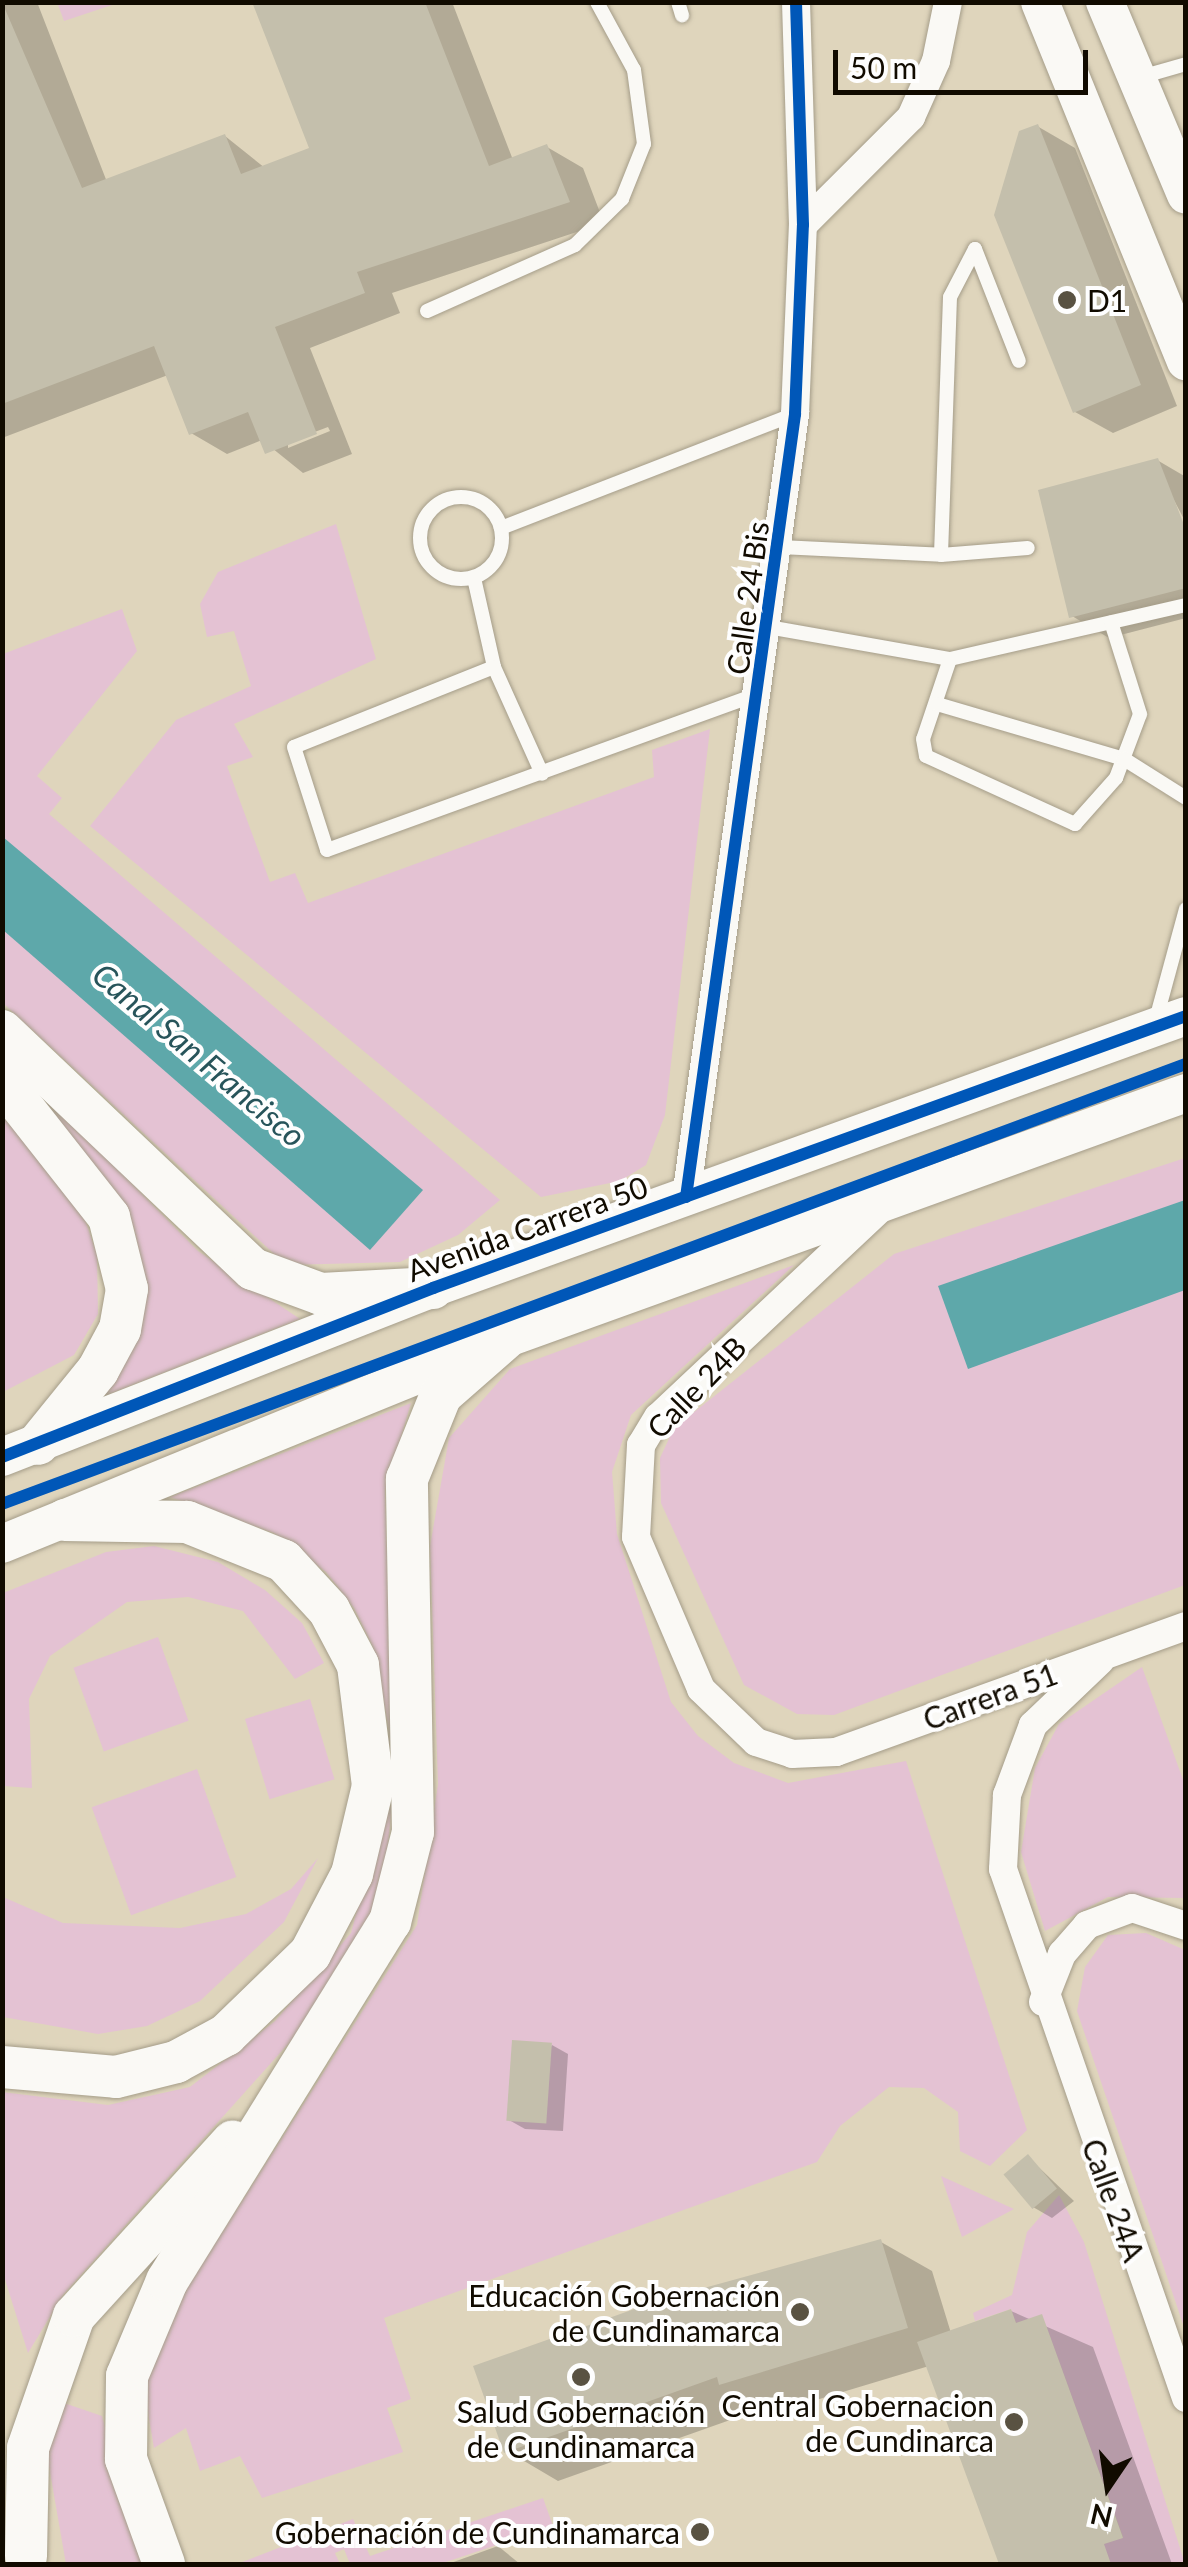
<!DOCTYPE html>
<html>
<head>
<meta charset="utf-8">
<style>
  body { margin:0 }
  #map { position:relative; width:1188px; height:2567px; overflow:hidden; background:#dfd5bc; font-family:Lato,sans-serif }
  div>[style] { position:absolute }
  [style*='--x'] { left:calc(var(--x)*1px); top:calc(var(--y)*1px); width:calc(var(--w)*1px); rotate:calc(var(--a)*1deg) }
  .green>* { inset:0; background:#e4c2d3; transform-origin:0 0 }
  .water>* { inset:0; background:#5ea8aa }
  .shadow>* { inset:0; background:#0003 }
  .building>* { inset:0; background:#c4bfac; transform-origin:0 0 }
  .roads { filter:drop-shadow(0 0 2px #a59d89) drop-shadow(0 0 2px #a59d89) }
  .lane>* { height:14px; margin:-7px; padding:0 7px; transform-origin:7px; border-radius:7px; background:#faf9f5 }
  .lane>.ring { margin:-7px; padding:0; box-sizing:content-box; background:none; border:14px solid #faf9f5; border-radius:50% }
  .street>* { height:28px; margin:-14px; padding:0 14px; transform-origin:14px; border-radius:14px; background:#faf9f5 }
  .secondary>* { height:38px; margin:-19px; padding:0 19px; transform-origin:19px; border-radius:19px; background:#faf9f5 }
  .primary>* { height:42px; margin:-21px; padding:0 21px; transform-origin:21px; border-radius:21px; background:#faf9f5 }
  .cycleway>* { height:12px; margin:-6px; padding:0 6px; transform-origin:6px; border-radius:6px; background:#0057b8 }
  .dots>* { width:28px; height:28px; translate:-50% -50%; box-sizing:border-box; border:5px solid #fefefe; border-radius:50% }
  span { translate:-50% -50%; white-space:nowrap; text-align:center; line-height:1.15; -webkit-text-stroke:8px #fefefe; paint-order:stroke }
  .poi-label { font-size:30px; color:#110b00 }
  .left { translate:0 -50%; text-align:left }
  .right { translate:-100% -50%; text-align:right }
  .street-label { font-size:30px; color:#110b00 }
  .water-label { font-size:32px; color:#27545a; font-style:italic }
  .frame { position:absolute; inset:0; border:5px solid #110b00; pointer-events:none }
  .north { position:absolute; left:1058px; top:2437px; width:100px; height:100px; -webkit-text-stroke:8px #fefefe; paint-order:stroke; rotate:193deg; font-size:28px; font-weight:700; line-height:40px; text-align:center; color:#110b00 }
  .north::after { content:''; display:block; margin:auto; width:35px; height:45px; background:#110b00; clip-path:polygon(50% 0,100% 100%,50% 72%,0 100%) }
  .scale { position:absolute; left:833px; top:50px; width:255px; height:45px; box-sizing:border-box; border:5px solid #110b00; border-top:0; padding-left:12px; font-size:30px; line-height:35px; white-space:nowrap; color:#110b00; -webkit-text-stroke:8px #fefefe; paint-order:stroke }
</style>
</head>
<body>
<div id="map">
  <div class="green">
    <i style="clip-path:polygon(57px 2px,118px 2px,118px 3px,64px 21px)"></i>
    <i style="clip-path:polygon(336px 524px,376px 659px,234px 724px,253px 757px,227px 766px,270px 882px,295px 873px,308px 903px,654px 777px,652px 750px,710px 729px,665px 1115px,646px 1165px,620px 1181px,541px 1197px,90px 826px,176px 720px,251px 686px,234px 631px,207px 637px,200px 604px,218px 572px)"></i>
    <i style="clip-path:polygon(122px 609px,137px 651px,37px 776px,62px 798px,49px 814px,500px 1200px,458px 1235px,400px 1262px,286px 1265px,3px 1003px,3px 654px)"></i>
    <i style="clip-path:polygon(9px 1059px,198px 1251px,300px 1319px,104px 1396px,146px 1287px,134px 1228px)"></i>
    <i style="clip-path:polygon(2px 1114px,81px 1208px,97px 1255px,98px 1314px,74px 1355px,3px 1392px)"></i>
    <i style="clip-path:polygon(1185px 1158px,1185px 1585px,834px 1715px,797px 1714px,744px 1685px,661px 1503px,660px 1458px,674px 1428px,894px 1254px)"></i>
    <i style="clip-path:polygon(794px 1265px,631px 1415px,612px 1472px,617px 1534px,671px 1702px,698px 1736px,734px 1763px,788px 1783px,906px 1761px,1027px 2130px,990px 2166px,960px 2151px,958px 2112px,924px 2088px,889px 2087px,840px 2126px,817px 2162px,384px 2318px,411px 2399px,387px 2408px,403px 2452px,262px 2498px,240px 2456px,200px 2471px,186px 2428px,154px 2448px,143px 2384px,152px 2343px,417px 1925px,438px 1784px,430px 1546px,449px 1438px,510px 1369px)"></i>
    <i style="clip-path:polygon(411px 1403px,385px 1491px,394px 1785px,383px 1893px,332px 1995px,63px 2295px,28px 2353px,3px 2273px,2px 2092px,108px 2105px,190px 2087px,275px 2021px,351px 1933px,385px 1804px,390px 1734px,373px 1647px,354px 1608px,326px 1572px,274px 1533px,170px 1497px)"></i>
    <i style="clip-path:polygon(154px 1546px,218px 1562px,265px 1590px,302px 1623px,324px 1663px,295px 1679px,243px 1611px,188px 1597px,127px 1602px,50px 1656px,29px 1699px,32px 1788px,3px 1786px,3px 1593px,106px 1552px)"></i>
    <i style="left:158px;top:1637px;width:89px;height:90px;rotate:70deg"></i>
    <i style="clip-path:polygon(1142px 1667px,1185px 1785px,1185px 1898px,1108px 1897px,1045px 1931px,1021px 1852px,1035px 1768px,1059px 1724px)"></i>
    <i style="left:310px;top:1699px;width:84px;height:68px;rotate:73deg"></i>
    <i style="left:197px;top:1769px;width:115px;height:112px;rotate:70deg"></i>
    <i style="clip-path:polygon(318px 1858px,284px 1922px,200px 2001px,147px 2026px,98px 2034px,3px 2017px,3px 1897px,63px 1923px,180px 1928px,246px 1914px,291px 1889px)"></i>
    <i style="clip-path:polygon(1146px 1933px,1185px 1950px,1185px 2330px,1077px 2011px,1085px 1967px,1108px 1935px)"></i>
    <i style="clip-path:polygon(941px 2176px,1014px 2209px,962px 2237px)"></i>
    <i style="clip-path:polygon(1059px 2195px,1084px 2242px,1185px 2564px,1106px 2564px,1104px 2544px,1123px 2537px,1042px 2315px,1016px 2323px,1011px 2309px,975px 2321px,973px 2313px,1012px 2295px,1027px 2232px)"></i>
    <i style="clip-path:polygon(58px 2401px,102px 2416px,143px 2564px,66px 2564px,47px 2455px)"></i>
    <i style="clip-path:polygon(543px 2498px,553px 2526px,440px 2564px,350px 2564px,344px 2549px,335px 2553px,340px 2564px,237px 2564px,353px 2519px,370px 2556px)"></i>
  </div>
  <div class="water">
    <i style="clip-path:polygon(3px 837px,423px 1190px,370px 1250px,3px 930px)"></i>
    <i style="clip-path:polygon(1185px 1200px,1185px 1290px,968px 1369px,938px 1286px)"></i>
  </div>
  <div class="shadow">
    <i style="clip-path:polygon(evenodd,2px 2px,37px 2px,107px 182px,225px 136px,265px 168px,312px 150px,255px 2px,452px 2px,513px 160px,547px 147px,583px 168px,604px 223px,392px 293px,400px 313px,310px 348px,352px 454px,303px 473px,262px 440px,227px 454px,191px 433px,168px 375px,2px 438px,2px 2px,328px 427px,330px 431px,288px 448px,288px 442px,328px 427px)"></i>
    <i style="clip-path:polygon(1037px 126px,1075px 148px,1177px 406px,1113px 433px,1075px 412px)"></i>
    <i style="clip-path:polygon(1157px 460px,1186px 477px,1186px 523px,1166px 485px,1186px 537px,1186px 618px,1109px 638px,1072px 616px)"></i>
    <i style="clip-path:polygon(552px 2045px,568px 2054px,563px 2131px,525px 2129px,509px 2120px)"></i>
    <i style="clip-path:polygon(1028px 2157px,1074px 2201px,1052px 2218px,1033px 2207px)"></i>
    <i style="clip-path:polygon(881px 2242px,932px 2271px,951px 2333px,1011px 2311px,1093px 2347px,1172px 2564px,1001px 2564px,929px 2366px,773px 2413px,764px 2408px,558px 2481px,507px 2451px)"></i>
    <i style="clip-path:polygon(498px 2546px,520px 2564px,448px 2564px)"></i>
  </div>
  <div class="building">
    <i style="clip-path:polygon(2px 2px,82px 188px,225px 134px,241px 174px,309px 148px,252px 2px,425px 2px,489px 166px,547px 144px,570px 202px,357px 272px,365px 293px,275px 327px,317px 434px,265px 454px,248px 412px,189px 435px,154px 346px,2px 404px)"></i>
    <i style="clip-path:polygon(1038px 124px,1141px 385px,1073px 413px,994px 215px,1019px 131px)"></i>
    <i style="clip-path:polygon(1158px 458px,1186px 530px,1186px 588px,1069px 618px,1038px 490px)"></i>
    <i style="left:512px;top:2040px;width:40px;height:81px;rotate:4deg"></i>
    <i style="left:1028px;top:2154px;width:45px;height:32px;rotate:50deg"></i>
    <i style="clip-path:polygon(881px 2239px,908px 2328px,719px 2385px,717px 2377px,504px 2453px,473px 2366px,657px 2301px)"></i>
    <i style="clip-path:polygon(1011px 2309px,1016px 2323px,1042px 2314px,1123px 2538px,1104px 2544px,1111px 2564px,999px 2564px,917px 2342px)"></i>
  </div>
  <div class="roads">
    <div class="lane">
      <i style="--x:678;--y:2;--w:14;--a:73"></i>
      <i style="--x:1137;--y:78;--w:51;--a:-15.9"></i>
      <i style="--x:975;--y:249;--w:54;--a:117.5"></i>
      <i style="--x:950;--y:297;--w:258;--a:92"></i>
      <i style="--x:941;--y:555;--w:87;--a:-4.6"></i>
      <i style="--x:975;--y:249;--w:120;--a:68.6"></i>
      <i style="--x:427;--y:311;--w:162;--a:-24"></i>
      <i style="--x:575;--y:245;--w:66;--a:-44.4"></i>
      <i style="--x:622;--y:199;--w:59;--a:-68.2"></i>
      <i style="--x:644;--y:144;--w:75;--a:-97.7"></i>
      <i style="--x:634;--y:70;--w:77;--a:-118.6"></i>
      <i class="ring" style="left:420px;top:497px;width:68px;height:68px"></i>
      <i style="--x:501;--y:528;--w:315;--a:-21.2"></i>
      <i style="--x:780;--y:547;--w:161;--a:2.8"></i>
      <i style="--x:474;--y:578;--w:91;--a:77.3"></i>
      <i style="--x:494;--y:667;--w:117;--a:65.8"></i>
      <i style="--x:768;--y:627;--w:185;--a:10"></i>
      <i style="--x:950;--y:659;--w:242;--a:-12.9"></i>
      <i style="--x:950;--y:659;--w:84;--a:108.6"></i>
      <i style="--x:923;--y:739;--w:17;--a:80"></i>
      <i style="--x:926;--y:756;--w:164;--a:24.5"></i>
      <i style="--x:1075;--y:824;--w:62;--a:-48.3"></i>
      <i style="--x:1116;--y:778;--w:68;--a:-69.4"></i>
      <i style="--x:1140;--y:714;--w:96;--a:-107.5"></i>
      <i style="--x:494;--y:667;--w:215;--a:158.2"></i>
      <i style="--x:294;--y:747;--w:108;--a:72.2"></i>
      <i style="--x:327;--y:850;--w:456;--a:-19.9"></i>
      <i style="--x:937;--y:704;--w:195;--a:16.4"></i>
      <i style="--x:1124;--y:759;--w:73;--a:32.2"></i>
      <i style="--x:1155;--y:1023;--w:118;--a:-74.8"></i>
    </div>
    <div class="street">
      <i style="--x:803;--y:225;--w:153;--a:-45"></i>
      <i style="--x:911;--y:117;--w:61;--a:-65.9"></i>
      <i style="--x:936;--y:61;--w:60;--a:-78.5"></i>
      <i style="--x:686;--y:1197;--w:791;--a:-82.07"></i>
      <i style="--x:795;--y:414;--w:189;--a:-87.6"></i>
      <i style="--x:803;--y:225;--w:223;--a:-91.8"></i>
      <i style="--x:882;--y:1207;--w:307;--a:136.8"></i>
      <i style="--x:658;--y:1417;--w:33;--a:121"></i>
      <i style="--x:641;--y:1445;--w:92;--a:93.1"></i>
      <i style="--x:636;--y:1537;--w:165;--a:66.8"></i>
      <i style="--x:701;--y:1689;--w:76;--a:43.9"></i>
      <i style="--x:756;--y:1742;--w:38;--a:18"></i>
      <i style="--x:792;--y:1754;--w:44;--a:-2.6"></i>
      <i style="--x:836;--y:1752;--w:372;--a:-19.8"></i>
      <i style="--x:1100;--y:1661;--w:93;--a:136.3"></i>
      <i style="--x:1033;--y:1725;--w:75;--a:110.4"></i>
      <i style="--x:1007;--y:1795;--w:74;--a:93.1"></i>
      <i style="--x:1003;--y:1869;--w:560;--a:70.92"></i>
      <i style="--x:1043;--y:2002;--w:52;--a:-68.4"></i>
      <i style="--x:1062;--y:1954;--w:38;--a:-49"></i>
      <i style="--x:1087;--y:1925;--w:48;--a:-20.7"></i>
      <i style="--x:1132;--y:1908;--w:57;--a:18.4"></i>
    </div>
    <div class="secondary">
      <i style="--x:1040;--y:2;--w:388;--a:67.9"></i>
      <i style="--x:1105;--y:2;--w:209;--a:67.2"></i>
      <i style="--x:2;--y:1457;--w:463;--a:-21.4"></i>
      <i style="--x:433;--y:1288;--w:801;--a:-19.86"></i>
      <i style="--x:2;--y:1544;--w:543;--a:-22.17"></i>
      <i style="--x:505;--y:1339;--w:724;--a:-19.86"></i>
    </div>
    <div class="primary">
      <i style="--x:2;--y:1031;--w:346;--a:43.5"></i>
      <i style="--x:253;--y:1269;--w:72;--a:20.2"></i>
      <i style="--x:321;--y:1294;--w:112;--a:-3.1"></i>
      <i style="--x:2;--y:1081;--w:173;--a:51.8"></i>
      <i style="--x:109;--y:1217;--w:74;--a:76"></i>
      <i style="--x:127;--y:1289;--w:41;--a:99.9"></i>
      <i style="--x:120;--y:1329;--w:47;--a:118.2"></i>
      <i style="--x:98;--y:1370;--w:95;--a:129"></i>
      <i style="--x:2;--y:2067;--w:114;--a:5"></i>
      <i style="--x:116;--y:2077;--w:62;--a:-14"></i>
      <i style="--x:176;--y:2062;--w:57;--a:-28.4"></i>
      <i style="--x:226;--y:2035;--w:117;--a:-44"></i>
      <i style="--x:310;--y:1954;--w:90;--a:-62.3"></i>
      <i style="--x:352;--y:1874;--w:90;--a:-76.6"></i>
      <i style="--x:373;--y:1786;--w:122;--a:-97.1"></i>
      <i style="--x:358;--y:1665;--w:62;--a:-117.8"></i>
      <i style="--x:329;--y:1610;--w:67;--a:-132.6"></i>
      <i style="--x:284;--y:1561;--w:105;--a:-158.1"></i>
      <i style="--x:187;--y:1522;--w:122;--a:-179.1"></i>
      <i style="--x:26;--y:2556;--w:108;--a:-88.9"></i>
      <i style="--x:28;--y:2448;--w:140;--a:-70.8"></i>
      <i style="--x:74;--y:2316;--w:236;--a:-47.7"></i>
      <i style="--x:164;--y:2564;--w:112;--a:-109.9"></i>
      <i style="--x:126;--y:2459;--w:83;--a:-89.3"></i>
      <i style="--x:127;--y:2376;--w:103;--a:-67.2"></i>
      <i style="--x:167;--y:2281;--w:423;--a:-58.2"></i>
      <i style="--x:390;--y:1922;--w:93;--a:-75.7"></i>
      <i style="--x:413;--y:1832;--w:353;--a:-91"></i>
      <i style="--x:407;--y:1479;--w:91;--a:-68"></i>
      <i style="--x:441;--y:1395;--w:85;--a:-41.2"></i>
    </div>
  </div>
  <div class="cycleway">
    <i style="--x:686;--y:1197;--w:791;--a:-82.07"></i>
    <i style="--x:795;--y:414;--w:189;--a:-87.6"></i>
    <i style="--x:803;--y:225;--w:223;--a:-91.8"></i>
    <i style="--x:2;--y:1457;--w:463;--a:-21.4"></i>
    <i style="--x:433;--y:1288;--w:801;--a:-19.86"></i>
    <i style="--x:2;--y:1504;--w:1263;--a:-20.39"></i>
  </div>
  <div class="dots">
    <i style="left:1067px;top:300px;background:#595242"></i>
    <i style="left:800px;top:2312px;background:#595242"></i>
    <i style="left:581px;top:2377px;background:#595242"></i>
    <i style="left:1014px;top:2422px;background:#595242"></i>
    <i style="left:700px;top:2532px;background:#595242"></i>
  </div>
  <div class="poi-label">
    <span class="left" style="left:1087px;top:300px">D1</span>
    <span class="right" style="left:780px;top:2312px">Educación Gobernación<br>de Cundinamarca</span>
    <span class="right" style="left:994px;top:2422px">Central Gobernacion<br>de Cundinarca</span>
    <span style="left:581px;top:2428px">Salud Gobernación<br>de Cundinamarca</span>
    <span class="right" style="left:680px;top:2532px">Gobernación de Cundinamarca</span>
  </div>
  <div class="street-label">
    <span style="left:747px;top:598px;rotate:-82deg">Calle 24 Bis</span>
    <span style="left:527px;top:1228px;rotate:-20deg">Avenida Carrera 50</span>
    <span style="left:696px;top:1387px;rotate:-46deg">Calle 24B</span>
    <span style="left:990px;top:1696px;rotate:-20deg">Carrera 51</span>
    <span style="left:1114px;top:2200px;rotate:70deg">Calle 24A</span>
  </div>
  <div class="water-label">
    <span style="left:199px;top:1055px;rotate:40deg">Canal San Francisco</span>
  </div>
  <div class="frame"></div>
  <div class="north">N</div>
  <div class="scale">50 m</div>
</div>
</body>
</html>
